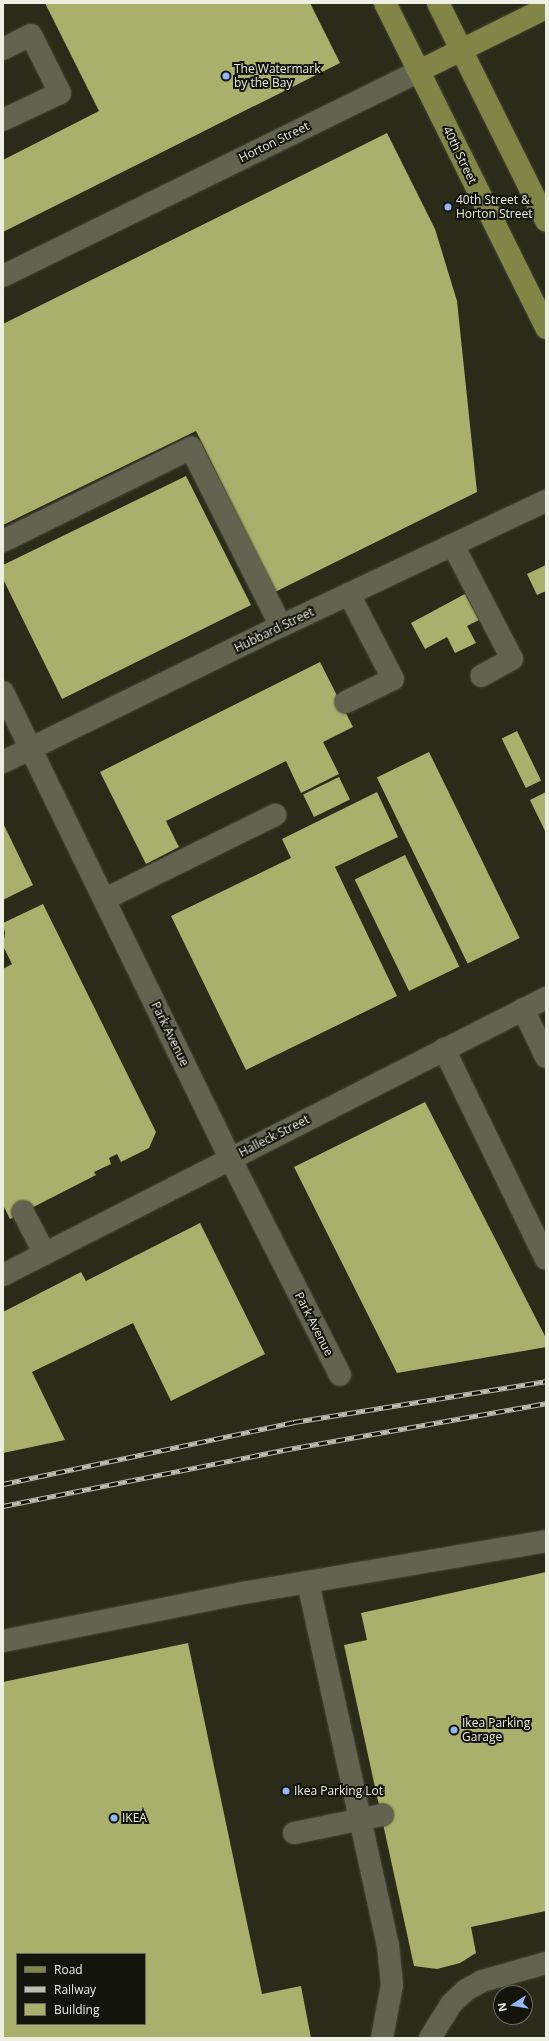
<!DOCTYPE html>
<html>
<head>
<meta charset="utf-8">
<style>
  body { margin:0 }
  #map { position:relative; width:549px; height:2041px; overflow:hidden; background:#2a2c19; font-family:"Open Sans",sans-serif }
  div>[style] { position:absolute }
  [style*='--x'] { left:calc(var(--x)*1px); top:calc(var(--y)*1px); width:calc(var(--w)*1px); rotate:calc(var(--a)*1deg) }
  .building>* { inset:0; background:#a9b06b; transform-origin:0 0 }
  .roads { filter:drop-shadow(0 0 1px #474939) drop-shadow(0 0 1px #474939) }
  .minor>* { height:22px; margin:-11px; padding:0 11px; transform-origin:11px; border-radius:11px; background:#62644f }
  .major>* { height:22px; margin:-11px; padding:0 11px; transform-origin:11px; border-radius:11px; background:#818647 }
  .rail>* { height:4.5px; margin-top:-2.25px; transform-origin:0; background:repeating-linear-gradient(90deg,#13140b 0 9px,#bbbdae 0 18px); box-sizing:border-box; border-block:1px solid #bbbdae }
  .dots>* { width:11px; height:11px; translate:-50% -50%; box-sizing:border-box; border:2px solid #13140b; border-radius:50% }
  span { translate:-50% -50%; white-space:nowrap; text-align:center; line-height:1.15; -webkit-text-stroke:4px #13140b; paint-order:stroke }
  .poi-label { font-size:12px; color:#edefe2 }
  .left { translate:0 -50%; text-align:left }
  .street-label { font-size:12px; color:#edefe2 }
  .frame { position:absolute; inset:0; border:4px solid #edefe2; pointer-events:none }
  .legend { position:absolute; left:16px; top:1953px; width:130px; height:72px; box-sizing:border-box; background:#13140b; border:1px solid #6a6c61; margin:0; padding:5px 7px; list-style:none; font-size:12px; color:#edefe2 }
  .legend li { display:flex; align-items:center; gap:8px; height:20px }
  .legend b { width:20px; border:1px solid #6a6c61 }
  .north { position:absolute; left:493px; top:1985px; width:40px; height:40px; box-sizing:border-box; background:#13140b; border:1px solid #6a6c61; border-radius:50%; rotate:258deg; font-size:11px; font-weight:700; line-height:16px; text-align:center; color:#edefe2 }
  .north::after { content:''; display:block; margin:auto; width:14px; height:18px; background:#93b7fd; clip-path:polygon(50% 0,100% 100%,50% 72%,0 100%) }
</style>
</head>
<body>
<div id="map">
  <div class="building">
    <i style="clip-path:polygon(45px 3px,310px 3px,340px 63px,3px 232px,3px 160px,99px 111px)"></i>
    <i style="clip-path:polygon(387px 133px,435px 229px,457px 301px,477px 492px,275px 592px,196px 431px,3px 525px,3px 324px)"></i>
    <i style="clip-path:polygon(186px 476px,251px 605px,62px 699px,3px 579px,3px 565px)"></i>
    <i style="clip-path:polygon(546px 565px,546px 591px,537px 595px,527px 574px)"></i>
    <i style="clip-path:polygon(465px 594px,479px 620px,467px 626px,476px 643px,455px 653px,447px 637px,425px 649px,411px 623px)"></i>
    <i style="clip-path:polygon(320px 662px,353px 727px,323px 742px,339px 774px,301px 793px,286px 761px,166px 821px,179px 847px,146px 864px,100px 772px)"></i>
    <i style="left:517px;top:731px;width:55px;height:17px;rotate:64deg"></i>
    <i style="left:429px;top:752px;width:207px;height:58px;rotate:64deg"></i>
    <i style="left:339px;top:777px;width:25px;height:40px;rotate:64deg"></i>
    <i style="clip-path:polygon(377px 792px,398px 837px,335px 867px,397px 996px,246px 1070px,171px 916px,291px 858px,282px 839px)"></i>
    <i style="clip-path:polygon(546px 792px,546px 833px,530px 800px)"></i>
    <i style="clip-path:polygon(3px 823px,33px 885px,3px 900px)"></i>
    <i style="left:405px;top:855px;width:124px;height:56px;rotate:64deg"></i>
    <i style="clip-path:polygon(43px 904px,156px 1132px,149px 1148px,121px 1162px,117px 1154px,109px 1158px,111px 1164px,94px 1172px,96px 1175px,10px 1219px,3px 1205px,3px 969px,12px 964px,3px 946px,5px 933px,3px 923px)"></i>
    <i style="clip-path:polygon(425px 1102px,546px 1338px,546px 1347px,397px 1373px,294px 1167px)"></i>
    <i style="clip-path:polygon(200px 1223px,265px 1354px,171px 1401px,133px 1323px,32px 1372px,65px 1440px,3px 1453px,3px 1312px,81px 1272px,86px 1281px)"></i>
    <i style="clip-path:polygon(546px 1572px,546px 1911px,471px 1927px,476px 1953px,460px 1963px,437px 1969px,414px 1966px,344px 1645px,367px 1640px,361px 1613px)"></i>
    <i style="clip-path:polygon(evenodd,188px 1643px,262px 1994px,301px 1986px,311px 2038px,3px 2038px,3px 1682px,188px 1643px,17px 1954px,145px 1954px,145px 2024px,17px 2024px,17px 1954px)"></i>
  </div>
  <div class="roads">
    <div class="minor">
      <i style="--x:3;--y:49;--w:31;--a:-27"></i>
      <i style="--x:31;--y:35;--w:65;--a:63.4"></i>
      <i style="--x:60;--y:93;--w:63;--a:154.7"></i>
      <i style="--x:3;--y:276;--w:464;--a:-26.2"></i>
      <i style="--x:3;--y:541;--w:210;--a:-26.3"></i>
      <i style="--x:191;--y:448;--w:199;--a:63.2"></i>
      <i style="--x:453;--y:545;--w:128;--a:62.6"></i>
      <i style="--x:512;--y:659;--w:35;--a:151"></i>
      <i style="--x:3;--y:692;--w:518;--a:64.03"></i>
      <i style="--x:230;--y:1158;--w:243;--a:63.1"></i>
      <i style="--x:346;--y:702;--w:52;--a:-26.1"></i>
      <i style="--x:393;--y:679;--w:96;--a:-117.4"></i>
      <i style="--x:3;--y:762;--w:309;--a:-26.1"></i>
      <i style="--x:281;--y:626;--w:293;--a:-25.3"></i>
      <i style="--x:105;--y:899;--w:190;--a:-26.3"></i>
      <i style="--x:523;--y:1009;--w:53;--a:64.4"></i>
      <i style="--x:444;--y:1049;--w:233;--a:64.1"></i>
      <i style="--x:23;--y:1212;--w:47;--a:62.4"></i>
      <i style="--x:3;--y:1275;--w:610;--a:-27.03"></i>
      <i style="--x:308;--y:1582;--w:372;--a:77.6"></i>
      <i style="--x:388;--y:1945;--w:40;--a:84.3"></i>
      <i style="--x:392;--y:1985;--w:54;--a:100.7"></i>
      <i style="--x:3;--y:1641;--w:245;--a:-11.3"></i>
      <i style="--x:243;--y:1593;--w:307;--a:-9.7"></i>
      <i style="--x:294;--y:1833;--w:90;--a:-11.6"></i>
      <i style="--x:430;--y:2038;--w:40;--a:-58"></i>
      <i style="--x:451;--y:2004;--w:21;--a:-43"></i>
      <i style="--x:466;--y:1990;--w:18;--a:-29"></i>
      <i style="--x:482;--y:1981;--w:66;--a:-15.7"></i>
    </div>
    <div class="major">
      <i style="--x:385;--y:3;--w:363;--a:63.6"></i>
      <i style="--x:438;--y:3;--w:243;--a:63.6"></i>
      <i style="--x:419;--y:71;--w:142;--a:-26.4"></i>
    </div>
  </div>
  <div class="rail">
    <i style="--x:3;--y:1484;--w:298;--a:-12"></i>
    <i style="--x:294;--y:1422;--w:255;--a:-9.2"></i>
    <i style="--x:3;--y:1506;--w:286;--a:-11.3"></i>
    <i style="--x:283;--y:1450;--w:267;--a:-10.1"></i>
  </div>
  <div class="dots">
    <i style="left:226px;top:76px;background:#93b7fd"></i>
    <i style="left:448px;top:207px;background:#93b7fd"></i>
    <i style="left:454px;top:1730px;background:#93b7fd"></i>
    <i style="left:286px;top:1791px;background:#93b7fd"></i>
    <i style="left:114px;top:1818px;background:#93b7fd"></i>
  </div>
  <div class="poi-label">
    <span class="left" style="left:234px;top:76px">The Watermark<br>by the Bay</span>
    <span class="left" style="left:456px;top:207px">40th Street &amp;<br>Horton Street</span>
    <span class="left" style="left:462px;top:1730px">Ikea Parking<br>Garage</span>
    <span class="left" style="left:294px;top:1791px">Ikea Parking Lot</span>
    <span class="left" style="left:122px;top:1818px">IKEA</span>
  </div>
  <div class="street-label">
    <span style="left:274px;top:142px;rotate:-26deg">Horton Street</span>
    <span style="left:460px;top:155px;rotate:64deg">40th Street</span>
    <span style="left:274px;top:630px;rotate:-26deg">Hubbard Street</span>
    <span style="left:170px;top:1034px;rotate:64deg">Park Avenue</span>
    <span style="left:274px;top:1136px;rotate:-27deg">Halleck Street</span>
    <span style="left:314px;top:1324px;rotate:63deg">Park Avenue</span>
  </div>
  <div class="frame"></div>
  <ul class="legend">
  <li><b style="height:5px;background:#818647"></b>Road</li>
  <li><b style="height:5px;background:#bbbdae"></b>Railway</li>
  <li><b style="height:11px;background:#a9b06b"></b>Building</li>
  </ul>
  <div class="north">N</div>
</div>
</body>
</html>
